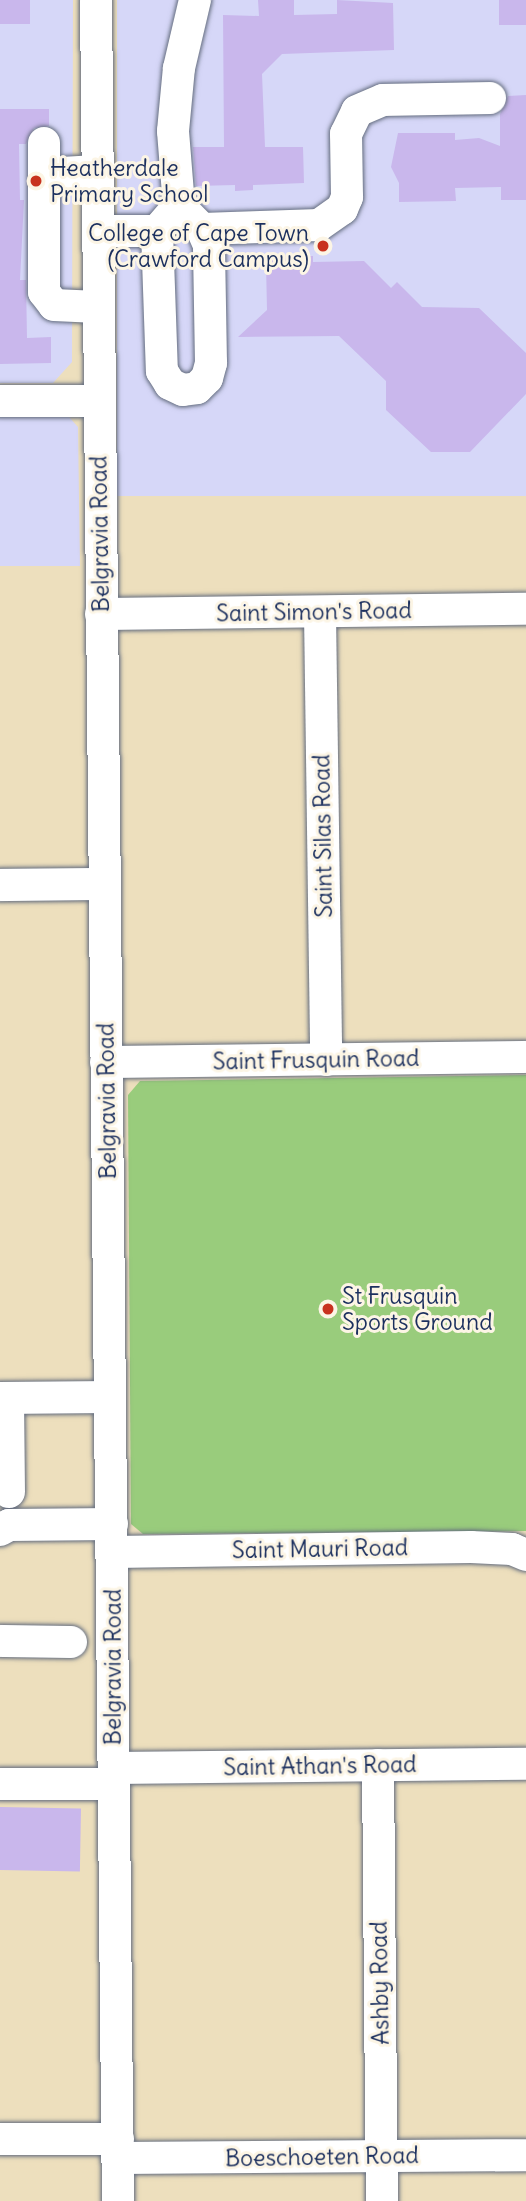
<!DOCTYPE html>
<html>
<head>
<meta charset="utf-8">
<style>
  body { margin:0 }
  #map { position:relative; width:526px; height:2201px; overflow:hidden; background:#eddfbd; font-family:Delius,sans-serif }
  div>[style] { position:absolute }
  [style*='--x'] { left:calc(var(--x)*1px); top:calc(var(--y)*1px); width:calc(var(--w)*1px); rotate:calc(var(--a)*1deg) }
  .built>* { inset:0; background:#d6d7f8; transform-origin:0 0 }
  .green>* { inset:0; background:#99cc7c }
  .building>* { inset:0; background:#c9b7ec; transform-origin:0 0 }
  .roads { filter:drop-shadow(0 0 2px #646d7f) drop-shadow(0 0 2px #646d7f) }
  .minor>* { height:32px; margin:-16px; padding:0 16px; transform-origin:16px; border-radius:16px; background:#fff }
  .dots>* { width:19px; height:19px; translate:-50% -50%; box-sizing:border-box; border:4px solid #fcf5e5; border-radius:50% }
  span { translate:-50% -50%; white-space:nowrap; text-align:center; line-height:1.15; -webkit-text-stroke:6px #fcf5e5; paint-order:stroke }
  .poi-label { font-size:23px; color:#1b2f5e }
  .left { translate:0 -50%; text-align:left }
  .right { translate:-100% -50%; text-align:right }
  .street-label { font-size:23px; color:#1b2f5e }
</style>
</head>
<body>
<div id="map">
  <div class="built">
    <i style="clip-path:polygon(0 0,73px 0,72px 362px,53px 383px,0 383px)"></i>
    <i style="left:117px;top:0;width:409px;height:496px"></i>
    <i style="clip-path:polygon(0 417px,69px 417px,78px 427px,80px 566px,0 566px)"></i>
  </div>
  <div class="green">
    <i style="clip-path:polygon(526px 1075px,526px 1531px,143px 1534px,131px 1524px,128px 1095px,140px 1081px)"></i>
  </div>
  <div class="building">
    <i style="left:0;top:0;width:30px;height:24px"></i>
    <i style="clip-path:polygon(258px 0,294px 0,294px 15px,337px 14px,337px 0,393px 3px,394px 50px,282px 54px,262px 74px,265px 147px,303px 147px,304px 183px,253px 185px,253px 190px,235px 191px,235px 185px,196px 186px,193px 147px,224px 147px,223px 15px,259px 16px)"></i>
    <i style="left:499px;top:0;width:27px;height:25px"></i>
    <i style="clip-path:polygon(526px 95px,526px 200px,501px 200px,501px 187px,455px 188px,456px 201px,399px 202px,399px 183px,391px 167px,398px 133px,455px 133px,455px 140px,479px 138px,500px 146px,500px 114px,508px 96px)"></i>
    <i style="clip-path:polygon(0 109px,49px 109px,49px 126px,34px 128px,26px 144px,19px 144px,20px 200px,24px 200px,20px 280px,26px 280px,27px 338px,51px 337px,51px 363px,0 364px)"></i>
    <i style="clip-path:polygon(274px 256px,313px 256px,313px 262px,364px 261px,391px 288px,397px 282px,422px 307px,479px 308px,526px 353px,526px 394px,470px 452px,431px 452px,386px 410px,386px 381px,339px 336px,238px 337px,267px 310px,266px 264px)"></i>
    <i style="left:0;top:1807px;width:81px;height:63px;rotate:1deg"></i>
  </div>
  <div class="roads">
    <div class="minor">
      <i style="--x:96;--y:0;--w:2201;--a:89.43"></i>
      <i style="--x:44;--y:143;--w:31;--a:90"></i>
      <i style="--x:97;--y:171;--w:53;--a:176.8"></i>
      <i style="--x:44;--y:174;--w:118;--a:90"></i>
      <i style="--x:44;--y:292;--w:16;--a:52"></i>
      <i style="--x:54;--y:305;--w:44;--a:2.6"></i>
      <i style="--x:202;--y:229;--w:117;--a:-2"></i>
      <i style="--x:319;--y:225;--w:28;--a:-35"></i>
      <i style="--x:342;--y:209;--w:13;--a:-67"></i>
      <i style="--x:347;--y:197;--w:63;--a:-90.9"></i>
      <i style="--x:346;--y:134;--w:25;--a:-64"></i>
      <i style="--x:357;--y:111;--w:28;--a:-23"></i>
      <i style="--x:383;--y:100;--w:107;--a:-1.1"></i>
      <i style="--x:98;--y:231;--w:59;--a:0"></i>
      <i style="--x:157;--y:231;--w:33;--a:-49"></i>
      <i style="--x:179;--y:206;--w:75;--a:-94.6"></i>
      <i style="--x:173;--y:131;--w:63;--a:-84.6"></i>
      <i style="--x:179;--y:68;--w:70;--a:-76.8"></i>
      <i style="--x:157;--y:231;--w:140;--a:88"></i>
      <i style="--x:162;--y:371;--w:15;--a:58"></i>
      <i style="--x:170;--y:384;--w:14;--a:25"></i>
      <i style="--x:183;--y:390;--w:14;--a:-8"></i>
      <i style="--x:197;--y:388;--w:14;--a:-45"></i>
      <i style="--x:207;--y:378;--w:16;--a:-75"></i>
      <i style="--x:211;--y:363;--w:118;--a:-91"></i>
      <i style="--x:209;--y:245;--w:17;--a:-114"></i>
      <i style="--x:202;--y:229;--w:33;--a:-135"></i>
      <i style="--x:0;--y:401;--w:98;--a:0"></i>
      <i style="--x:320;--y:613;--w:447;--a:89.2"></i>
      <i style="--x:101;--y:614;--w:425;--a:-0.7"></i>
      <i style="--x:0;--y:885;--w:104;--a:-0.6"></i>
      <i style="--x:106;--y:1062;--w:420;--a:-0.7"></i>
      <i style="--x:0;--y:1398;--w:109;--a:-0.5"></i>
      <i style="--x:8;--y:1398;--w:94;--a:89.4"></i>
      <i style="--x:0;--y:1530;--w:10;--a:-29"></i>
      <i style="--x:9;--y:1525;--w:103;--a:-0.6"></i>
      <i style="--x:113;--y:1552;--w:358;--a:-0.8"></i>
      <i style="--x:471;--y:1547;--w:41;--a:2.8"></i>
      <i style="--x:512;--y:1549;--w:15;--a:23"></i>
      <i style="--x:0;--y:1641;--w:71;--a:0.8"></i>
      <i style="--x:378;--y:1765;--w:436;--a:89.5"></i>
      <i style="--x:114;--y:1768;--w:412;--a:-0.6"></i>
      <i style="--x:0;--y:1784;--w:114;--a:0"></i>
      <i style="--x:0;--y:2139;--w:118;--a:0"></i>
      <i style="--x:118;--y:2158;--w:408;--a:-0.4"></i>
    </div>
  </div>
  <div class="dots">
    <i style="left:36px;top:181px;background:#c8321e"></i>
    <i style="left:323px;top:246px;background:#c8321e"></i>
    <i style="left:328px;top:1309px;background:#c8321e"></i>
  </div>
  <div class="poi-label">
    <span class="left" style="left:50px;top:181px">Heatherdale<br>Primary School</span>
    <span class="right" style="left:309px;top:246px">College of Cape Town<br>(Crawford Campus)</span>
    <span class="left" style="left:342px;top:1309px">St Frusquin<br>Sports Ground</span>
  </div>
  <div class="street-label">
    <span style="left:100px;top:534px;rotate:-91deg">Belgravia Road</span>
    <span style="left:314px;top:612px;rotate:-1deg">Saint Simon's Road</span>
    <span style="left:323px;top:836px;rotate:-91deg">Saint Silas Road</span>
    <span style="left:316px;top:1060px;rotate:-1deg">Saint Frusquin Road</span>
    <span style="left:107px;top:1101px;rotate:-91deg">Belgravia Road</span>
    <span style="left:320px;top:1549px;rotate:-1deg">Saint Mauri Road</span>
    <span style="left:113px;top:1667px;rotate:-90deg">Belgravia Road</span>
    <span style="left:320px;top:1766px;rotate:-1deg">Saint Athan's Road</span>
    <span style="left:380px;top:1983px;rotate:-91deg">Ashby Road</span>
    <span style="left:322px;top:2157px;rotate:-1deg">Boeschoeten Road</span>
  </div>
</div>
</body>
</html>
